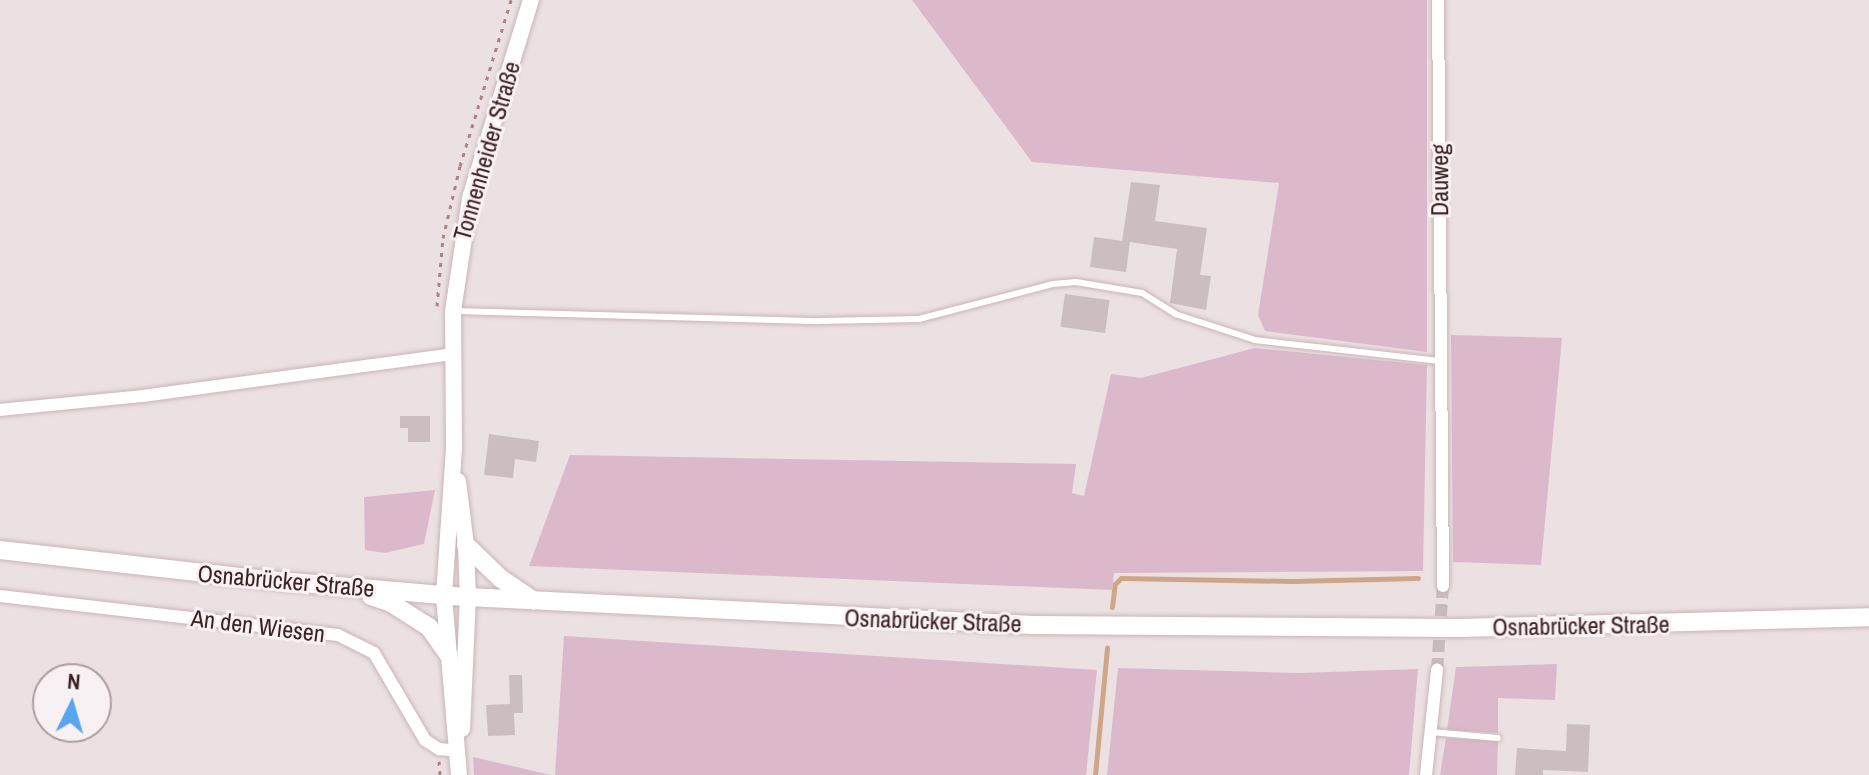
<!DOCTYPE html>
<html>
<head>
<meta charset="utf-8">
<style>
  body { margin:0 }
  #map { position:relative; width:1869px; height:775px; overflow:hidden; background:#ebe1e3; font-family:"Archivo Narrow",sans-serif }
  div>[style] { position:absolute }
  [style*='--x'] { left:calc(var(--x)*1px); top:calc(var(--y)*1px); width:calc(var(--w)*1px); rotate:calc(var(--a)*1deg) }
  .green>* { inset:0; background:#dcb9ca }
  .stream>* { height:5px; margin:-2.5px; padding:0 2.5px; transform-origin:2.5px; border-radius:2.5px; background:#d0a689 }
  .building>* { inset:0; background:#ccbdc0; transform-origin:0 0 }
  .minor-tunnel>* { height:12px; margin-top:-6px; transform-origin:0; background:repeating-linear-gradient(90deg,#c8bbbc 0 12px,transparent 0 18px) }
  .path>* { height:3px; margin-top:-1.5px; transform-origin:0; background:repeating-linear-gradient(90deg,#af8184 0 4px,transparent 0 10px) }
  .roads { filter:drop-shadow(0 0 2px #cbb4b7) drop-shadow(0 0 2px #cbb4b7) }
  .service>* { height:6px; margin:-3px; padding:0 3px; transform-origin:3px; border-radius:3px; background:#fff }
  .minor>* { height:12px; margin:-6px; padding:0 6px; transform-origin:6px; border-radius:6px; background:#fff }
  .tertiary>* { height:16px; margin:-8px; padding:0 8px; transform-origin:8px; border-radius:8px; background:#fff }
  .secondary>* { height:18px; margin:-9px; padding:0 9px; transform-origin:9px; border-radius:9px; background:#fff }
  span { translate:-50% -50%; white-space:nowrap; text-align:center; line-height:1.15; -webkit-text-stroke:6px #f8f1f3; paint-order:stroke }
  .street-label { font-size:24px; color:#3c2122 }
  .north { position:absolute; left:32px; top:663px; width:80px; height:80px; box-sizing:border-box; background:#f8f1f3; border:2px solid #ad9e9f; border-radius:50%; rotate:5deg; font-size:22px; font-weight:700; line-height:32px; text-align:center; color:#3c2122 }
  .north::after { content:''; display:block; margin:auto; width:28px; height:36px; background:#59a5f1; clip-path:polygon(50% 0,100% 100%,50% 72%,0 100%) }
</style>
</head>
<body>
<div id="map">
  <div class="green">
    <i style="clip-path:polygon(912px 0,1427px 0,1427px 352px,1265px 331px,1258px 315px,1279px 183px,1032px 162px)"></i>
    <i style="clip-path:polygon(1451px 335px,1562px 338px,1541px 565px,1453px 562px)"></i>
    <i style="clip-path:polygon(1255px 348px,1427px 365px,1423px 571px,1114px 573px,1112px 590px,529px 566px,570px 455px,1076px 464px,1072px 493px,1084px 496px,1111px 374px,1141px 378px)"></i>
    <i style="clip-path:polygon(435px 490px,424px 544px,385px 553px,365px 550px,364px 497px)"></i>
    <i style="clip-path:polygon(564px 636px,1097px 670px,1086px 775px,555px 775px)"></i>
    <i style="clip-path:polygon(1557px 664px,1555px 700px,1498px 698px,1498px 733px,1447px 730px,1456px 667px)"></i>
    <i style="clip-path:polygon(1118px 668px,1299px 673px,1418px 669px,1409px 775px,1107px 775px)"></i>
    <i style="clip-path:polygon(1446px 738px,1498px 741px,1497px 775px,1440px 775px)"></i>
    <i style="clip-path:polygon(473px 757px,551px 775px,474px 775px)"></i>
  </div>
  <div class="stream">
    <i style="--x:1112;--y:607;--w:23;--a:-83"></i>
    <i style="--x:1115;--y:584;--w:8;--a:-45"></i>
    <i style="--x:1121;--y:578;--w:171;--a:1"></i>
    <i style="--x:1292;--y:581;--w:126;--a:-1.4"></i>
    <i style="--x:1095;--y:775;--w:128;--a:-84.6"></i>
  </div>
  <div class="building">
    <i style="clip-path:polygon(1131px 182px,1160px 185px,1155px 221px,1207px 228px,1200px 275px,1211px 276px,1206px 310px,1170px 303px,1177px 249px,1130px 242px,1126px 272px,1090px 267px,1094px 237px,1122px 241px)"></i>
    <i style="left:1065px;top:294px;width:45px;height:33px;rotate:8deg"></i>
    <i style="clip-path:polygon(400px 416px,430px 416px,430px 442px,408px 442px,408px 428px,400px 428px)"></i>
    <i style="clip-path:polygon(489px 434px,539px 441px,536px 462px,515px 459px,513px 478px,484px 475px)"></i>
    <i style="clip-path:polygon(509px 675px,522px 675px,523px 713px,514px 713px,515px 735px,488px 736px,486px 705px,510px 704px)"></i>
    <i style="clip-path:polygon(1567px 724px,1590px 725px,1588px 772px,1543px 770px,1543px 775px,1515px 775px,1517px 748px,1566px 751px)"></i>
  </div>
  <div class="minor-tunnel">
    <i style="--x:1437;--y:670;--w:84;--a:-85.9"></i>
  </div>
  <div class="path">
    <i style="--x:437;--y:306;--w:68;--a:-85"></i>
    <i style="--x:443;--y:238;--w:74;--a:-76.7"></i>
    <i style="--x:460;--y:166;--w:174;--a:-72.9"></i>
    <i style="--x:439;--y:761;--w:14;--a:86"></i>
  </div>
  <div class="roads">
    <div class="service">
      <i style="--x:456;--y:311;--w:363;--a:1.6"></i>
      <i style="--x:819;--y:321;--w:100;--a:-1.1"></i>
      <i style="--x:919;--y:319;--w:138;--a:-14.6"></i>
      <i style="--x:1053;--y:284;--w:23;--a:-5"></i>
      <i style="--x:1076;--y:282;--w:67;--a:9.5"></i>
      <i style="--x:1142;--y:293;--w:39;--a:32"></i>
      <i style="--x:1175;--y:314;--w:84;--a:18"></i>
      <i style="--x:1255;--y:340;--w:185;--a:6.5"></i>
      <i style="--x:1431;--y:732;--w:67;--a:5.1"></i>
    </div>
    <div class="minor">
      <i style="--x:1438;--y:0;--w:586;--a:89.51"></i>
      <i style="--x:0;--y:410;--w:144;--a:-5.6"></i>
      <i style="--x:143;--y:396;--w:312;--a:-7.7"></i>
      <i style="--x:0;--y:596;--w:340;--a:6.6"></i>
      <i style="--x:338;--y:635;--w:40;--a:26.6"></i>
      <i style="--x:374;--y:653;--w:101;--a:59.6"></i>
      <i style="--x:425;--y:740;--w:17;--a:33"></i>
      <i style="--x:439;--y:749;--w:20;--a:6"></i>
      <i style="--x:1426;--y:775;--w:106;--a:-84"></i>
    </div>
    <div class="tertiary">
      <i style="--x:458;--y:481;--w:64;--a:82.9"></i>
      <i style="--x:466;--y:545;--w:52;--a:87.8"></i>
      <i style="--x:468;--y:597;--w:132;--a:92.6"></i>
      <i style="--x:459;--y:775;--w:181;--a:-94.8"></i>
      <i style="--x:444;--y:595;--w:148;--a:-86.1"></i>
      <i style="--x:454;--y:447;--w:136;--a:-90.4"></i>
      <i style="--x:453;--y:311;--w:114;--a:-81.4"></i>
      <i style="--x:470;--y:198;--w:207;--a:-72.9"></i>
    </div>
    <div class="secondary">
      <i style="--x:466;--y:545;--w:47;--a:44.1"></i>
      <i style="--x:500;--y:578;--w:40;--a:34"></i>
      <i style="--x:0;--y:550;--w:270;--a:6.4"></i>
      <i style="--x:268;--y:580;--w:201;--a:4.9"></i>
      <i style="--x:468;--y:597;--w:565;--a:2.84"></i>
      <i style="--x:1032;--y:625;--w:428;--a:0.4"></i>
      <i style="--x:1460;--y:628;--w:409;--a:-1.5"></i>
      <i style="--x:371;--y:596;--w:21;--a:19"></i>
      <i style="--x:391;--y:603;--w:45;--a:32.3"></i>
      <i style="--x:429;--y:627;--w:33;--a:55"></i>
    </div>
  </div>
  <div class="street-label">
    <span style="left:487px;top:151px;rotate:-74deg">Tonnenheider Straße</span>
    <span style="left:1440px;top:180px;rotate:-90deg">Dauweg</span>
    <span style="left:286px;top:581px;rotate:5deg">Osnabrücker Straße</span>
    <span style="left:933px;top:621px;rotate:2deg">Osnabrücker Straße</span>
    <span style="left:258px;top:626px;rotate:7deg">An den Wiesen</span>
    <span style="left:1581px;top:626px;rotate:-1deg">Osnabrücker Straße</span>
  </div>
  <div class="north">N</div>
</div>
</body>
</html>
